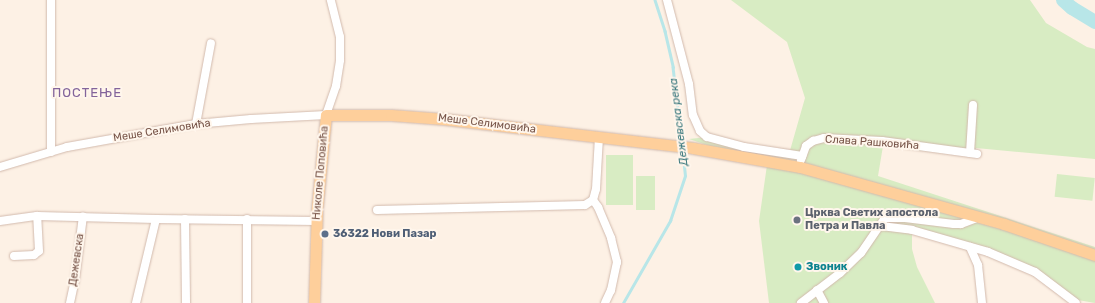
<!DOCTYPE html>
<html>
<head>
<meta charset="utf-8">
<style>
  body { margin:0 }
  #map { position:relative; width:1095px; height:303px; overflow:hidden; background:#fdf1e5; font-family:Rubik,sans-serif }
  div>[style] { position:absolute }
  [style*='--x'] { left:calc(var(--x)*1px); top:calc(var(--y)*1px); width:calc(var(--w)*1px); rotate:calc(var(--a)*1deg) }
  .green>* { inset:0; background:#d8ecc3; transform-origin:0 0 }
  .stream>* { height:2.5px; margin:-1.25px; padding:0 1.25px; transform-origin:1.25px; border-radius:1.25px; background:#b8e6e8 }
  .river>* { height:14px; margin:-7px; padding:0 7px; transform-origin:7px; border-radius:7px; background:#b8e6e8 }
  .roads { filter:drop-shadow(0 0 1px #d2baad) drop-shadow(0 0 1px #d2baad) }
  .minor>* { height:8px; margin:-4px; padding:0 4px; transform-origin:4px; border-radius:4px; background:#fff }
  .major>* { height:11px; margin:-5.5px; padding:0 5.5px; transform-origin:5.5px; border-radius:5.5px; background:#fecf9b }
  .dots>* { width:11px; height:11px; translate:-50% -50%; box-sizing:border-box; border:2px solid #fff6ec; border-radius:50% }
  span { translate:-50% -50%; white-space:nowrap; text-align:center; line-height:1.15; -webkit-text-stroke:4px #fff6ec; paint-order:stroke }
  .street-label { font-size:11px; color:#785549 }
  .worship-label { font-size:11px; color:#5b616d; font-weight:700 }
  .left { translate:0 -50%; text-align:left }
  .service-label { font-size:11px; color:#4e5e75; font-weight:700 }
  .culture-label { font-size:11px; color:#0d838f; font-weight:700 }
  .water-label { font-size:12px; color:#3c797e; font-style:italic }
  .quarter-label { font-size:13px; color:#83649b; letter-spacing:1px }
</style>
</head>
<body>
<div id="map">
  <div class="green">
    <i style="clip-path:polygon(731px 0,1030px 0,1046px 23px,1087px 47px,1095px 49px,1095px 159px,976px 148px,975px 157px,883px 146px,878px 176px,1095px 247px,1095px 303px,1078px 300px,1035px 272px,912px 230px,912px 249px,917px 267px,935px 303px,769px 303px,759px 221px,767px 165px,689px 139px,707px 137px,789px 154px,805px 98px,787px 42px)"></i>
    <i style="left:606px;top:155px;width:27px;height:50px"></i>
    <i style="left:1057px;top:174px;width:38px;height:23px;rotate:6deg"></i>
    <i style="left:655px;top:176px;width:34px;height:19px;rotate:90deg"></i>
  </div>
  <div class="stream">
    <i style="--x:655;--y:0;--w:33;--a:72"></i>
    <i style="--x:665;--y:31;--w:37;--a:77"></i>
    <i style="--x:673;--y:67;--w:78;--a:83.3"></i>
    <i style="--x:623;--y:303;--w:95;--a:-60.2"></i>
    <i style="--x:670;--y:221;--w:47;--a:-71.6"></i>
    <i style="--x:685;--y:176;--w:27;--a:-96"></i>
  </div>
  <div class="river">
    <i style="--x:1063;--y:0;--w:12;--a:42"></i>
    <i style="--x:1072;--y:8;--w:27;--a:31"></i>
  </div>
  <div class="roads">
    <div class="minor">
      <i style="--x:667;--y:0;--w:87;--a:75.3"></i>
      <i style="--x:689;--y:84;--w:31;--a:83"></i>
      <i style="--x:693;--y:115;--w:17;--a:66"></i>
      <i style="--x:700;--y:131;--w:9;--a:41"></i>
      <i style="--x:707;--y:137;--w:38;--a:15"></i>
      <i style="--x:744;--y:147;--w:59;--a:8.8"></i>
      <i style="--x:196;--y:124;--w:82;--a:-79.5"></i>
      <i style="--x:51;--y:152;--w:152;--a:-90"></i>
      <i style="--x:970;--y:153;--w:48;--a:-86.4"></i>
      <i style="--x:801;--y:160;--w:15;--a:-70"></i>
      <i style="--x:806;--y:146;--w:9;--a:-36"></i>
      <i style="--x:813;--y:141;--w:11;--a:-15"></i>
      <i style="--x:824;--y:138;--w:58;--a:3"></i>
      <i style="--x:882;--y:141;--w:96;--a:7.8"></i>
      <i style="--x:0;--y:167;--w:70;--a:-16.6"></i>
      <i style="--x:67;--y:147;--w:84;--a:-10.2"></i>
      <i style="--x:150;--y:132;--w:47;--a:-9.9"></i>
      <i style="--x:196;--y:124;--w:55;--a:-5.2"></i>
      <i style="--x:251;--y:119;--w:75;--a:-3.1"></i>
      <i style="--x:326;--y:115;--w:31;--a:-71"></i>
      <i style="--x:336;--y:86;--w:26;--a:-81"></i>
      <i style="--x:340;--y:60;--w:23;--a:-90"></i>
      <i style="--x:340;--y:37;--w:38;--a:-104"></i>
      <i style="--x:593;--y:200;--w:9;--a:54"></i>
      <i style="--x:598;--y:207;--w:34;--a:67"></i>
      <i style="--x:611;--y:238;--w:25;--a:76"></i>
      <i style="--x:617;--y:262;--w:29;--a:102"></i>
      <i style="--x:611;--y:290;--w:14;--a:115"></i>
      <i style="--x:377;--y:210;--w:208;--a:-1.4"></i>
      <i style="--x:585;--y:205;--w:9;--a:-32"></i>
      <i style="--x:593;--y:200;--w:11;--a:-75"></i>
      <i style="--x:596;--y:189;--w:52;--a:-86.7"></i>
      <i style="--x:185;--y:219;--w:84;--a:89.3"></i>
      <i style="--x:0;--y:221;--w:37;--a:-8"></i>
      <i style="--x:37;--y:216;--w:119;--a:1.4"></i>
      <i style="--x:881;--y:226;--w:31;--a:7"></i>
      <i style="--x:912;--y:230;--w:79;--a:16.1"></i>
      <i style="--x:988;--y:252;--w:51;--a:23.1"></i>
      <i style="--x:1035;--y:272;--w:51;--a:37.1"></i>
      <i style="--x:970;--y:247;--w:20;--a:66"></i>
      <i style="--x:978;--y:265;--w:38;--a:84"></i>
      <i style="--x:14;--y:256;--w:20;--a:-3"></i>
      <i style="--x:34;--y:255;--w:6;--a:-39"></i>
      <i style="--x:39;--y:251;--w:35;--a:-93"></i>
      <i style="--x:817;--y:290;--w:15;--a:62"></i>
      <i style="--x:70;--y:303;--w:24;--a:-78"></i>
      <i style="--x:75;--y:280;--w:64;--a:-82.9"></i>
      <i style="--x:136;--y:303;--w:86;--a:-76.6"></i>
      <i style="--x:156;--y:219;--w:160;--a:0.7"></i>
      <i style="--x:247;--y:303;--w:84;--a:-90"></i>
      <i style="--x:801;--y:303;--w:49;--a:-37.6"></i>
      <i style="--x:840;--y:273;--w:29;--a:-44"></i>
      <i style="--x:861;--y:253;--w:42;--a:-55.6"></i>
      <i style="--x:885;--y:218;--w:20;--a:0"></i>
      <i style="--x:905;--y:218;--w:49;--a:7"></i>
      <i style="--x:954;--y:224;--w:7;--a:0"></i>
      <i style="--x:961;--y:224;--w:19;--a:-21"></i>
    </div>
    <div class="major">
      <i style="--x:314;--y:303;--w:95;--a:-88.2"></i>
      <i style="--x:317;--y:208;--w:93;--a:-84.5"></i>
      <i style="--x:326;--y:115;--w:65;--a:0"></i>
      <i style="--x:391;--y:115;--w:53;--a:4.3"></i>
      <i style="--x:444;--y:119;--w:251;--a:6.6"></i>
      <i style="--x:693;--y:148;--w:109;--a:10.1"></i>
      <i style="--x:800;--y:167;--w:212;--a:15.6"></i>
      <i style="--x:1004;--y:224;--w:96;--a:18.8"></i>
    </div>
  </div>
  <div class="dots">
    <i style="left:797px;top:220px;background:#6b7280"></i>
    <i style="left:325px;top:234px;background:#5c6f8a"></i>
    <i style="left:798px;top:267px;background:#0f9aa8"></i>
  </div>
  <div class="street-label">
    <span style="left:487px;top:124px;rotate:7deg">Меше Селимовића</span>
    <span style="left:162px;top:131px;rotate:-9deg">Меше Селимовића</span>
    <span style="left:872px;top:143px;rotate:4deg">Слава Рашковића</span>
    <span style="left:321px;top:173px;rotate:-85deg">Николе Поповића</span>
    <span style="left:77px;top:260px;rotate:-82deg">Дежевска</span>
  </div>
  <div class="worship-label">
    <span class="left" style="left:805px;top:220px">Црква Светих апостола<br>Петра и Павла</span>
  </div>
  <div class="service-label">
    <span class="left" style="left:333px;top:234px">36322 Нови Пазар</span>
  </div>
  <div class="culture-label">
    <span class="left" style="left:806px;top:267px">Звоник</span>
  </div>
  <div class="water-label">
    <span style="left:679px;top:122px;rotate:-97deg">Дежевска река</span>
  </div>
  <div class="quarter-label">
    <span style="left:87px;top:93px">ПОСТЕЊЕ</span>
  </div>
</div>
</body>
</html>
